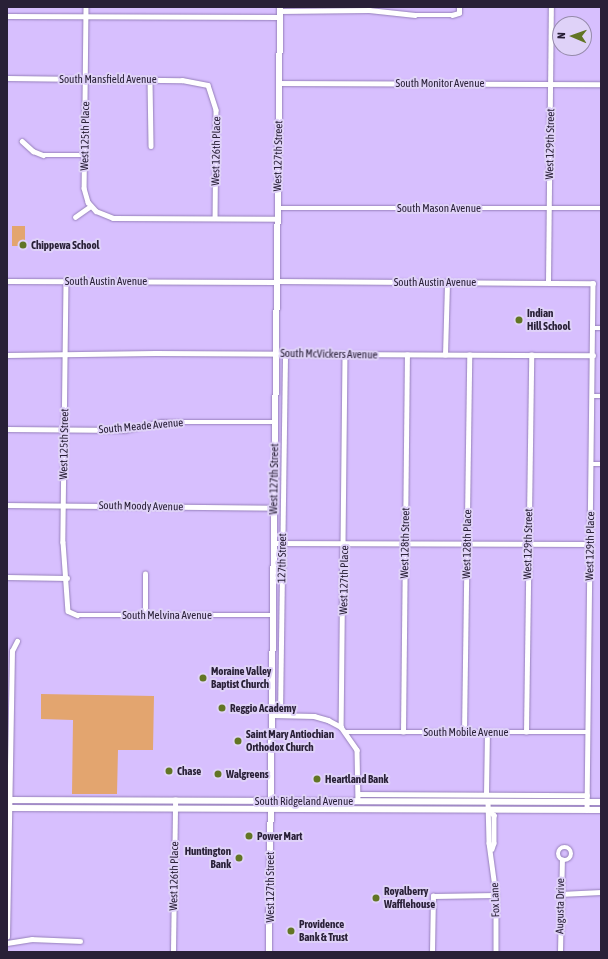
<!DOCTYPE html>
<html>
<head>
<meta charset="utf-8">
<style>
  body { margin:0 }
  #map { position:relative; width:608px; height:959px; overflow:hidden; background:#d7bffe; font-family:"Asap Condensed",sans-serif }
  div>[style] { position:absolute }
  [style*='--x'] { left:calc(var(--x)*1px); top:calc(var(--y)*1px); width:calc(var(--w)*1px); rotate:calc(var(--a)*1deg) }
  .green>* { inset:0; background:#e3a56f; transform-origin:0 0 }
  .roads { filter:drop-shadow(0 0 1px #957fba) drop-shadow(0 0 1px #957fba) }
  .minor>* { height:4.5px; margin:-2.25px; padding:0 2.25px; transform-origin:2.25px; border-radius:2.25px; background:#fff }
  .minor>.ring { margin:-2.25px; padding:0; box-sizing:content-box; background:none; border:4.5px solid #fff; border-radius:50% }
  .secondary>* { height:6px; margin:-3px; padding:0 3px; transform-origin:3px; border-radius:3px; background:#fff }
  .dots>* { width:11px; height:11px; translate:-50% -50%; box-sizing:border-box; border:2px solid #dfd2f8; border-radius:50% }
  span { translate:-50% -50%; white-space:nowrap; text-align:center; line-height:1.15; -webkit-text-stroke:4px #dfd2f8; paint-order:stroke }
  .street-label { font-size:11px; color:#292037 }
  .poi-label { font-size:11px; color:#292037; font-weight:700 }
  .left { translate:0 -50%; text-align:left }
  .right { translate:-100% -50%; text-align:right }
  .frame { position:absolute; inset:0; border:8px solid #292037; pointer-events:none }
  .north { position:absolute; left:552px; top:16px; width:40px; height:40px; box-sizing:border-box; background:#dfd2f8; border:1px solid #968bab; border-radius:50%; rotate:272deg; font-size:11px; font-weight:700; line-height:16px; text-align:center; color:#292037 }
  .north::after { content:''; display:block; margin:auto; width:14px; height:18px; background:#627524; clip-path:polygon(50% 0,100% 100%,50% 72%,0 100%) }
</style>
</head>
<body>
<div id="map">
  <div class="green">
    <i style="left:12px;top:226px;width:13px;height:20px"></i>
    <i style="clip-path:polygon(41px 694px,154px 696px,153px 750px,118px 750px,117px 794px,72px 794px,73px 720px,41px 719px)"></i>
  </div>
  <div class="roads">
    <div class="minor">
      <i style="--x:86;--y:7;--w:181;--a:90.6"></i>
      <i style="--x:84;--y:188;--w:15;--a:74"></i>
      <i style="--x:88;--y:202;--w:12;--a:48"></i>
      <i style="--x:96;--y:211;--w:18;--a:22"></i>
      <i style="--x:113;--y:218;--w:164;--a:0.3"></i>
      <i style="--x:280;--y:11;--w:89;--a:-0.6"></i>
      <i style="--x:369;--y:10;--w:46;--a:6.2"></i>
      <i style="--x:415;--y:15;--w:37;--a:0"></i>
      <i style="--x:452;--y:15;--w:7;--a:-16"></i>
      <i style="--x:459;--y:13;--w:6;--a:-90"></i>
      <i style="--x:7;--y:16;--w:273;--a:0.2"></i>
      <i style="--x:7;--y:78;--w:175;--a:0.7"></i>
      <i style="--x:182;--y:80;--w:26;--a:11"></i>
      <i style="--x:208;--y:85;--w:26;--a:72"></i>
      <i style="--x:216;--y:110;--w:108;--a:90.5"></i>
      <i style="--x:150;--y:80;--w:66;--a:89.1"></i>
      <i style="--x:279;--y:83;--w:322;--a:0.2"></i>
      <i style="--x:22;--y:141;--w:15;--a:42"></i>
      <i style="--x:33;--y:151;--w:11;--a:22"></i>
      <i style="--x:43;--y:155;--w:42;--a:0"></i>
      <i style="--x:277;--y:208;--w:324;--a:0"></i>
      <i style="--x:75;--y:217;--w:19;--a:-35"></i>
      <i style="--x:7;--y:281;--w:269;--a:0.2"></i>
      <i style="--x:66;--y:281;--w:261;--a:90.7"></i>
      <i style="--x:63;--y:542;--w:69;--a:85.9"></i>
      <i style="--x:68;--y:611;--w:10;--a:24"></i>
      <i style="--x:77;--y:615;--w:196;--a:0"></i>
      <i style="--x:276;--y:281;--w:317;--a:0.4"></i>
      <i style="--x:593;--y:283;--w:527;--a:90.65"></i>
      <i style="--x:548;--y:282;--w:275;--a:-89.4"></i>
      <i style="--x:593;--y:328;--w:8;--a:0"></i>
      <i style="--x:7;--y:355;--w:148;--a:-0.8"></i>
      <i style="--x:155;--y:353;--w:438;--a:0.3"></i>
      <i style="--x:345;--y:355;--w:372;--a:90.6"></i>
      <i style="--x:341;--y:727;--w:28;--a:55"></i>
      <i style="--x:357;--y:750;--w:51;--a:88.9"></i>
      <i style="--x:445;--y:355;--w:73;--a:-88.4"></i>
      <i style="--x:592;--y:396;--w:9;--a:0"></i>
      <i style="--x:7;--y:429;--w:117;--a:0.5"></i>
      <i style="--x:124;--y:430;--w:38;--a:-12"></i>
      <i style="--x:161;--y:422;--w:114;--a:0"></i>
      <i style="--x:592;--y:464;--w:9;--a:0"></i>
      <i style="--x:7;--y:505;--w:267;--a:0.6"></i>
      <i style="--x:274;--y:543;--w:316;--a:0.2"></i>
      <i style="--x:7;--y:577;--w:60;--a:1"></i>
      <i style="--x:145;--y:615;--w:41;--a:-90"></i>
      <i style="--x:272;--y:715;--w:42;--a:1.4"></i>
      <i style="--x:314;--y:716;--w:15;--a:16"></i>
      <i style="--x:328;--y:720;--w:15;--a:28"></i>
      <i style="--x:280;--y:715;--w:361;--a:-89.2"></i>
      <i style="--x:345;--y:732;--w:242;--a:0"></i>
      <i style="--x:403;--y:732;--w:377;--a:-89.4"></i>
      <i style="--x:526;--y:732;--w:377;--a:-89.2"></i>
      <i style="--x:464;--y:733;--w:378;--a:-89.2"></i>
      <i style="--x:359;--y:794;--w:228;--a:0.3"></i>
      <i style="--x:486;--y:794;--w:62;--a:-89.1"></i>
      <i style="--x:488;--y:801;--w:42;--a:88.6"></i>
      <i style="--x:489;--y:843;--w:52;--a:82.3"></i>
      <i style="--x:496;--y:895;--w:57;--a:90"></i>
      <i style="--x:488;--y:810;--w:8;--a:40"></i>
      <i style="--x:494;--y:815;--w:28;--a:90"></i>
      <i style="--x:494;--y:843;--w:6;--a:108"></i>
      <i class="ring" style="left:558px;top:847px;width:9.5px;height:9.5px"></i>
      <i style="--x:560;--y:894;--w:41;--a:-2.8"></i>
      <i style="--x:7;--y:937;--w:286;--a:-89"></i>
      <i style="--x:12;--y:651;--w:11;--a:-63"></i>
      <i style="--x:7;--y:943;--w:25;--a:-9"></i>
      <i style="--x:32;--y:939;--w:48;--a:2.4"></i>
      <i style="--x:173;--y:952;--w:152;--a:-89.2"></i>
      <i style="--x:432;--y:952;--w:56;--a:-89"></i>
      <i style="--x:433;--y:896;--w:63;--a:-0.9"></i>
      <i style="--x:560;--y:952;--w:92;--a:-88.8"></i>
    </div>
    <div class="secondary">
      <i style="--x:7;--y:800;--w:594;--a:0.19"></i>
      <i style="--x:7;--y:808;--w:594;--a:0.19"></i>
      <i style="--x:269;--y:952;--w:945;--a:-89.33"></i>
    </div>
  </div>
  <div class="dots">
    <i style="left:23px;top:245px;background:#627524"></i>
    <i style="left:519px;top:320px;background:#627524"></i>
    <i style="left:203px;top:678px;background:#627524"></i>
    <i style="left:222px;top:708px;background:#627524"></i>
    <i style="left:238px;top:741px;background:#627524"></i>
    <i style="left:169px;top:771px;background:#627524"></i>
    <i style="left:218px;top:774px;background:#627524"></i>
    <i style="left:317px;top:779px;background:#627524"></i>
    <i style="left:249px;top:836px;background:#627524"></i>
    <i style="left:239px;top:858px;background:#627524"></i>
    <i style="left:376px;top:898px;background:#627524"></i>
    <i style="left:291px;top:931px;background:#627524"></i>
  </div>
  <div class="street-label">
    <span style="left:108px;top:79px">South Mansfield Avenue</span>
    <span style="left:440px;top:83px">South Monitor Avenue</span>
    <span style="left:85px;top:136px;rotate:-89deg">West 125th Place</span>
    <span style="left:550px;top:144px;rotate:-89deg">West 129th Street</span>
    <span style="left:216px;top:151px;rotate:-89deg">West 126th Place</span>
    <span style="left:278px;top:156px;rotate:-89deg">West 127th Street</span>
    <span style="left:439px;top:208px">South Mason Avenue</span>
    <span style="left:106px;top:281px">South Austin Avenue</span>
    <span style="left:435px;top:282px">South Austin Avenue</span>
    <span style="left:329px;top:354px;rotate:1deg">South McVickers Avenue</span>
    <span style="left:141px;top:426px;rotate:-5deg">South Meade Avenue</span>
    <span style="left:64px;top:444px;rotate:-89deg">West 125th Street</span>
    <span style="left:274px;top:479px;rotate:-89deg">West 127th Street</span>
    <span style="left:141px;top:506px;rotate:1deg">South Moody Avenue</span>
    <span style="left:405px;top:543px;rotate:-89deg">West 128th Street</span>
    <span style="left:467px;top:544px;rotate:-89deg">West 128th Place</span>
    <span style="left:528px;top:544px;rotate:-89deg">West 129th Street</span>
    <span style="left:590px;top:546px;rotate:-89deg">West 129th Place</span>
    <span style="left:282px;top:558px;rotate:-89deg">127th Street</span>
    <span style="left:344px;top:580px;rotate:-89deg">West 127th Place</span>
    <span style="left:167px;top:615px">South Melvina Avenue</span>
    <span style="left:466px;top:732px">South Mobile Avenue</span>
    <span style="left:304px;top:801px">South Ridgeland Avenue</span>
    <span style="left:174px;top:876px;rotate:-89deg">West 126th Place</span>
    <span style="left:270px;top:887px;rotate:-90deg">West 127th Street</span>
    <span style="left:495px;top:900px;rotate:-92deg">Fox Lane</span>
    <span style="left:560px;top:906px;rotate:-89deg">Augusta Drive</span>
  </div>
  <div class="poi-label">
    <span class="left" style="left:31px;top:245px">Chippewa School</span>
    <span class="left" style="left:527px;top:320px">Indian<br>Hill School</span>
    <span class="left" style="left:211px;top:678px">Moraine Valley<br>Baptist Church</span>
    <span class="left" style="left:230px;top:708px">Reggio Academy</span>
    <span class="left" style="left:246px;top:741px">Saint Mary Antiochian<br>Orthodox Church</span>
    <span class="left" style="left:177px;top:771px">Chase</span>
    <span class="left" style="left:226px;top:774px">Walgreens</span>
    <span class="left" style="left:325px;top:779px">Heartland Bank</span>
    <span class="left" style="left:257px;top:836px">Power Mart</span>
    <span class="right" style="left:231px;top:858px">Huntington<br>Bank</span>
    <span class="left" style="left:384px;top:898px">Royalberry<br>Wafflehouse</span>
    <span class="left" style="left:299px;top:931px">Providence<br>Bank &amp; Trust</span>
  </div>
  <div class="frame"></div>
  <div class="north">N</div>
</div>
</body>
</html>
